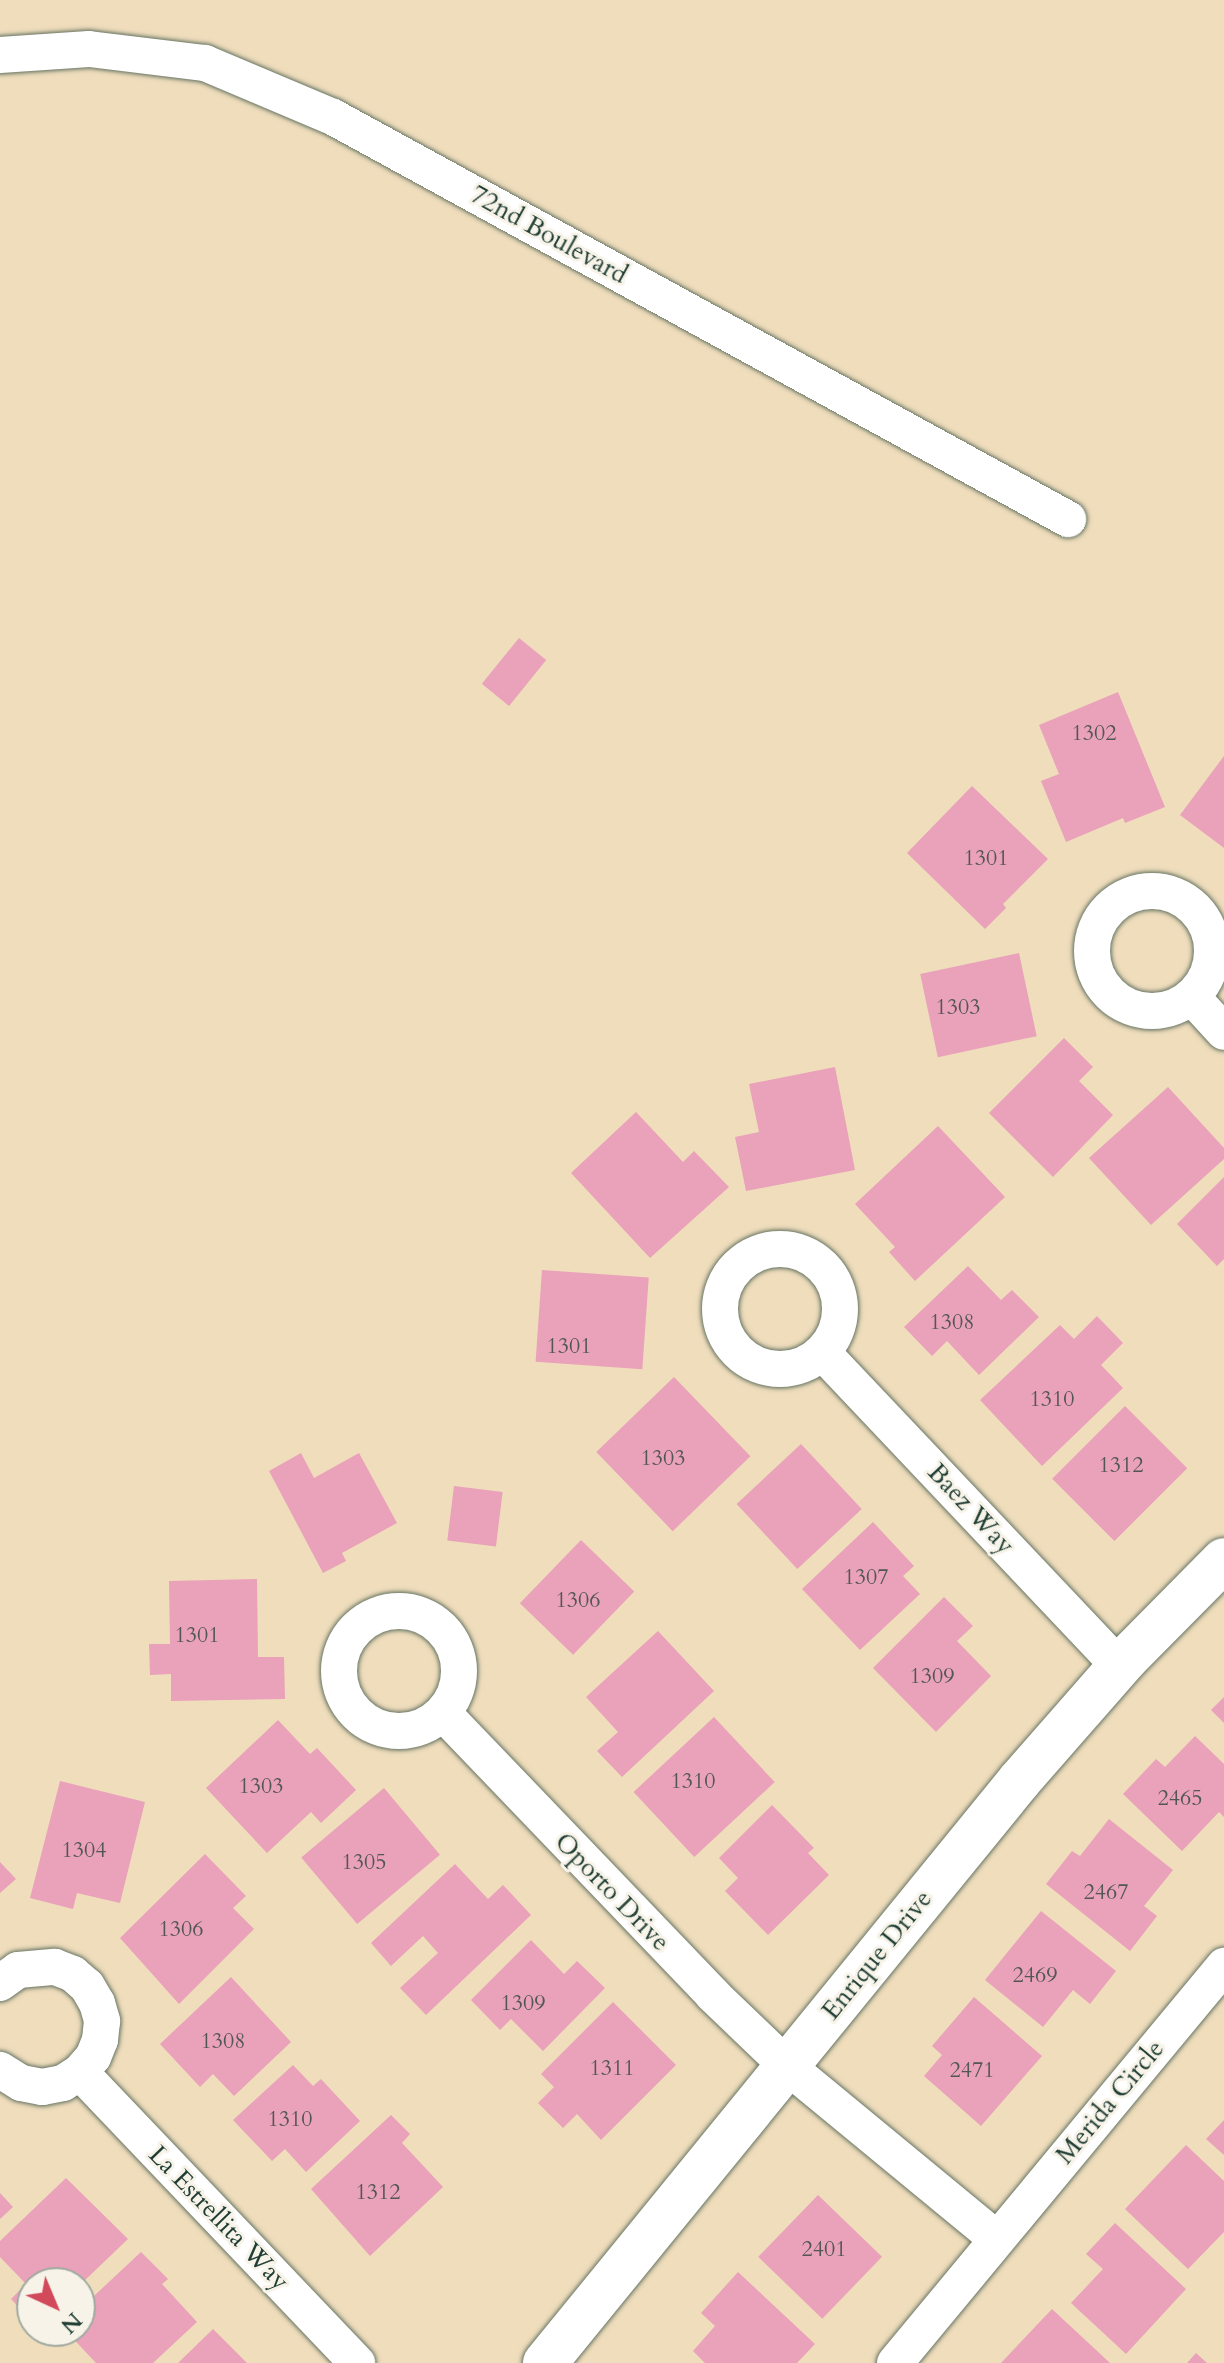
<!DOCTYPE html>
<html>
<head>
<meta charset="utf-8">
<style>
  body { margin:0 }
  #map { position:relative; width:1224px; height:2363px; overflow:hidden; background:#efddbc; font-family:Cardo,serif }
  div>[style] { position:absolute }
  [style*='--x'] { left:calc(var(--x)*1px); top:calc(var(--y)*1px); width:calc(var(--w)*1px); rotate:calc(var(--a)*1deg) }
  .building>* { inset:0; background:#eaa1ba; transform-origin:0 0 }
  .roads { filter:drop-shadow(0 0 2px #687564) drop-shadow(0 0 2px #687564) }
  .minor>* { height:36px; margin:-18px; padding:0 18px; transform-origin:18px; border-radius:18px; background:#fff }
  .minor>.ring { margin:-18px; padding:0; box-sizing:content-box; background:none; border:36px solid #fff; border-radius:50% }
  .tertiary>* { height:44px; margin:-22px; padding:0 22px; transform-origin:22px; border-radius:22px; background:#fff }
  span { translate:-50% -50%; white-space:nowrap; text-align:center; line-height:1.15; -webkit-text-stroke:6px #f7f3e8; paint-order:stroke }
  .number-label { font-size:22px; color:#525656 }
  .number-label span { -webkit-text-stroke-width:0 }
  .street-label { font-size:26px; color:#1f3d34 }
  .north { position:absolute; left:16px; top:2267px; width:80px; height:80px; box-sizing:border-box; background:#f7f3e8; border:2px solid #a1aaa0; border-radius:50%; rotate:136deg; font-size:22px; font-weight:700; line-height:32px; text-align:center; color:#1f3d34 }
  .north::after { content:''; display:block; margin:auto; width:28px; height:36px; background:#d1495b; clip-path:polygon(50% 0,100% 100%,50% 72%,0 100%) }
</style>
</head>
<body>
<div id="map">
  <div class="building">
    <i style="left:519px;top:638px;width:35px;height:59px;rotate:39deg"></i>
    <i style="clip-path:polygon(1118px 692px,1165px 807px,1125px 823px,1123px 818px,1066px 842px,1041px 781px,1059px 774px,1039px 725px)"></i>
    <i style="clip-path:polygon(1224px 756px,1224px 848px,1180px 815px)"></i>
    <i style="clip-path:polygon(972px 786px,1048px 859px,1003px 904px,1006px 908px,985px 929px,907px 853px)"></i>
    <i style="left:1019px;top:953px;width:85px;height:101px;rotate:78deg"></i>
    <i style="clip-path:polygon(1064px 1038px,1093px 1067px,1079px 1081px,1113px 1115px,1053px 1177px,989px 1113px)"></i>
    <i style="clip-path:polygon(835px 1067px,855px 1170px,746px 1191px,735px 1137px,759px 1132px,749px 1084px)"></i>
    <i style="clip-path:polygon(1168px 1087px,1224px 1148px,1224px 1159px,1151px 1225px,1089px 1158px)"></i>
    <i style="clip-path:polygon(636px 1112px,683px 1162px,694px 1151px,729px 1187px,650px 1258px,571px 1173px)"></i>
    <i style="clip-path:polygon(938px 1126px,1005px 1197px,915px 1281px,889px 1252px,895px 1247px,855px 1204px)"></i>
    <i style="clip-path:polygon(1224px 1177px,1224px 1259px,1217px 1266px,1177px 1224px)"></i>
    <i style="clip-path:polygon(968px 1266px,1001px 1300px,1012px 1290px,1039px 1317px,979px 1375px,947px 1341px,932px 1356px,904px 1327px)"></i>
    <i style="left:542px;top:1270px;width:107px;height:92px;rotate:4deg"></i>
    <i style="clip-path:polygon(1097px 1316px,1123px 1343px,1101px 1365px,1123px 1388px,1042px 1466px,980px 1400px,1060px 1325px,1074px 1339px)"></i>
    <i style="left:674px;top:1377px;width:110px;height:108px;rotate:46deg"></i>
    <i style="left:1125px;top:1406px;width:88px;height:103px;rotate:45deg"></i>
    <i style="left:801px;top:1444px;width:89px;height:88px;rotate:47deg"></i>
    <i style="clip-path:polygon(301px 1453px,314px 1478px,359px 1453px,397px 1523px,342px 1553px,346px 1561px,323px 1573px,269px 1471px)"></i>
    <i style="left:454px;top:1486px;width:49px;height:55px;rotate:7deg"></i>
    <i style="clip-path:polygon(873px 1522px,914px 1566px,903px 1576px,920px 1594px,860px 1650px,802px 1589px)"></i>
    <i style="left:581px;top:1540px;width:74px;height:88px;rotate:44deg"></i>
    <i style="clip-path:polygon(257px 1579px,258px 1657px,284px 1657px,285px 1699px,171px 1701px,171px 1674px,150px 1675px,149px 1644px,170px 1644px,169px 1581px)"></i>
    <i style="clip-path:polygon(944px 1597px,973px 1626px,957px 1641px,991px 1676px,936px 1732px,873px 1668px)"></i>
    <i style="clip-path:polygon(658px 1631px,714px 1691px,622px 1777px,597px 1751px,618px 1732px,586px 1697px)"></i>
    <i style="clip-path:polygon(1224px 1697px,1224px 1723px,1211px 1710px)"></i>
    <i style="left:714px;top:1717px;width:89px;height:110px;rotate:47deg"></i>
    <i style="clip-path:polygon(278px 1720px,310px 1754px,317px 1748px,356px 1790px,321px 1823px,311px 1812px,267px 1853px,206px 1788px)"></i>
    <i style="clip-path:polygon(1195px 1736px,1224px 1764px,1224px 1817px,1219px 1812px,1182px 1851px,1123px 1794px,1156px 1759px,1165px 1767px)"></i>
    <i style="clip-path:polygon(60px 1781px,145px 1802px,120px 1903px,77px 1893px,73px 1909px,30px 1898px)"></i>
    <i style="left:384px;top:1788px;width:87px;height:108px;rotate:50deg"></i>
    <i style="clip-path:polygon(772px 1805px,814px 1848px,808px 1853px,829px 1875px,768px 1935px,725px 1891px,738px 1878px,719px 1858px)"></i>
    <i style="clip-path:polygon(1109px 1819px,1173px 1870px,1144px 1906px,1157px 1916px,1130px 1951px,1046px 1884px,1072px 1851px,1080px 1856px)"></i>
    <i style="clip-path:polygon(205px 1854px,246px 1896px,233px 1908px,254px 1929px,179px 2004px,120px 1938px)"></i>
    <i style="clip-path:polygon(0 1862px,16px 1879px,0 1893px)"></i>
    <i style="clip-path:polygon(455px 1864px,488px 1899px,503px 1885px,531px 1915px,426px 2015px,400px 1988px,438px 1953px,423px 1936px,391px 1966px,371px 1943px)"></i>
    <i style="clip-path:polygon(1041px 1911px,1116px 1971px,1090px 2004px,1073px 1990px,1043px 2027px,985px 1980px)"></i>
    <i style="clip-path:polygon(531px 1940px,564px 1974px,577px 1961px,605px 1988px,543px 2051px,511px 2019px,500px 2030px,471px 2000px)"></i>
    <i style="clip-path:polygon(231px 1977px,291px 2042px,234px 2096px,213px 2074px,200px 2087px,160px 2044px)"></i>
    <i style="clip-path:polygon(974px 1997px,1042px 2056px,981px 2126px,924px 2076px,942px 2055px,932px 2046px)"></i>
    <i style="clip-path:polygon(613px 2002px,676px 2065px,601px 2140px,577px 2114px,563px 2128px,538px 2103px,554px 2087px,541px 2074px)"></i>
    <i style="clip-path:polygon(293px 2065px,313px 2086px,321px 2079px,360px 2121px,306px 2172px,285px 2149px,272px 2161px,233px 2120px)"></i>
    <i style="clip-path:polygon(391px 2115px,410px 2134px,402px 2143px,443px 2187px,370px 2256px,311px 2189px)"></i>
    <i style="clip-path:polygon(1224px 2120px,1224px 2155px,1206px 2139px)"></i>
    <i style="clip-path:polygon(1186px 2145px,1224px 2181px,1224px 2232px,1188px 2269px,1125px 2209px)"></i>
    <i style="clip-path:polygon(66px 2178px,128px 2239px,82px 2283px,32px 2283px,32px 2321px,11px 2299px,26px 2284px,0 2257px,0 2241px)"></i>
    <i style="clip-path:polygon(0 2193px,13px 2207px,0 2219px)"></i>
    <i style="left:818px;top:2195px;width:89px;height:86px;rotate:44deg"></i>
    <i style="clip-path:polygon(1115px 2223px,1186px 2289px,1126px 2354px,1071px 2303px,1103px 2269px,1086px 2254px)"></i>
    <i style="clip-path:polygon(141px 2252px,168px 2279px,162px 2284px,197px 2322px,153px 2363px,96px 2363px,66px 2331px,80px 2331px,80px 2309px)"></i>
    <i style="clip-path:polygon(738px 2272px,815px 2344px,797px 2363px,705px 2363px,693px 2351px,715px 2326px,701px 2313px)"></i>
    <i style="clip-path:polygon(1052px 2309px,1110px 2363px,1001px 2363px)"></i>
    <i style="clip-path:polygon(213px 2329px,247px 2363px,178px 2363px)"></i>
    <i style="clip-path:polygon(1196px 2353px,1207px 2363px,1187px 2363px)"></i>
  </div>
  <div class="roads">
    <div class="minor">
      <i style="--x:0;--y:55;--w:89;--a:-3.9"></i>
      <i style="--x:89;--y:49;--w:117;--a:6.9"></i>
      <i style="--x:205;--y:63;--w:139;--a:22.9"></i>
      <i style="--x:333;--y:117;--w:838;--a:28.68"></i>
      <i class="ring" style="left:1092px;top:891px;width:84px;height:84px"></i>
      <i style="--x:1192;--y:997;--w:47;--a:47.6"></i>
      <i class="ring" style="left:720px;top:1249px;width:84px;height:84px"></i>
      <i style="--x:822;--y:1352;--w:432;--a:46.6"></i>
      <i class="ring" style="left:339px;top:1611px;width:84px;height:84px"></i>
      <i style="--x:443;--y:1713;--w:390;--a:46.2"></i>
      <i style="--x:713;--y:1995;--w:103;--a:43.8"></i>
      <i style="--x:787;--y:2066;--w:271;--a:39.5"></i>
      <i style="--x:0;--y:1983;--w:22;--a:-36"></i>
      <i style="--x:18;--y:1970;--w:37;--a:-5"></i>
      <i style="--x:55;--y:1967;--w:19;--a:21"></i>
      <i style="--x:73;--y:1974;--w:18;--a:41"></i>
      <i style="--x:87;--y:1986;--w:20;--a:60"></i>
      <i style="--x:97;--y:2003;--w:19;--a:74"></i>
      <i style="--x:102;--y:2021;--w:19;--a:96"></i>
      <i style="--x:100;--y:2040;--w:18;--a:112"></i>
      <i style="--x:93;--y:2057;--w:20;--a:131"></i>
      <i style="--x:80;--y:2072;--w:20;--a:147"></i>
      <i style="--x:63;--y:2083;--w:21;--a:169"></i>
      <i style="--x:42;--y:2087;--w:21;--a:-169"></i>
      <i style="--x:21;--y:2083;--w:25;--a:-148"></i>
      <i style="--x:80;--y:2072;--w:402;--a:46.4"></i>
      <i style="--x:895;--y:2363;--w:516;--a:-50.35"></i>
    </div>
    <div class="tertiary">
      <i style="--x:545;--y:2363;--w:752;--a:-50.83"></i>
      <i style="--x:1020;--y:1780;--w:161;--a:-48.8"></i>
      <i style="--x:1126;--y:1659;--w:139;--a:-45.3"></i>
    </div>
  </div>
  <div class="number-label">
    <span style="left:1094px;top:734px">1302</span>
    <span style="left:986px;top:859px">1301</span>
    <span style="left:958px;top:1008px">1303</span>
    <span style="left:952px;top:1323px">1308</span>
    <span style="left:569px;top:1347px">1301</span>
    <span style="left:1052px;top:1400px">1310</span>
    <span style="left:663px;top:1459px">1303</span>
    <span style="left:1121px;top:1466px">1312</span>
    <span style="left:866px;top:1578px">1307</span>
    <span style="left:578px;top:1601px">1306</span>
    <span style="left:197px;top:1636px">1301</span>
    <span style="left:932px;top:1677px">1309</span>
    <span style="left:693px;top:1782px">1310</span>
    <span style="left:261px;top:1787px">1303</span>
    <span style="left:1180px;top:1799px">2465</span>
    <span style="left:84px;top:1851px">1304</span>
    <span style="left:364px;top:1863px">1305</span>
    <span style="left:1106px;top:1893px">2467</span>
    <span style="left:181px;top:1930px">1306</span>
    <span style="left:1035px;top:1976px">2469</span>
    <span style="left:523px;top:2004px">1309</span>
    <span style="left:223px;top:2042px">1308</span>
    <span style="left:612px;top:2069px">1311</span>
    <span style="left:972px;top:2071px">2471</span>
    <span style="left:290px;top:2120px">1310</span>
    <span style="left:378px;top:2193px">1312</span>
    <span style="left:824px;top:2250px">2401</span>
  </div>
  <div class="street-label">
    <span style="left:549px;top:235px;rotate:29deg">72nd Boulevard</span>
    <span style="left:971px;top:1509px;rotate:47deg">Baez Way</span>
    <span style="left:612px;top:1892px;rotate:46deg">Oporto Drive</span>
    <span style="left:877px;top:1955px;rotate:-51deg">Enrique Drive</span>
    <span style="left:1110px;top:2102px;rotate:-50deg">Merida Circle</span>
    <span style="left:219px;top:2218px;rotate:46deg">La Estrellita Way</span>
  </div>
  <div class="north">N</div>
</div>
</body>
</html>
